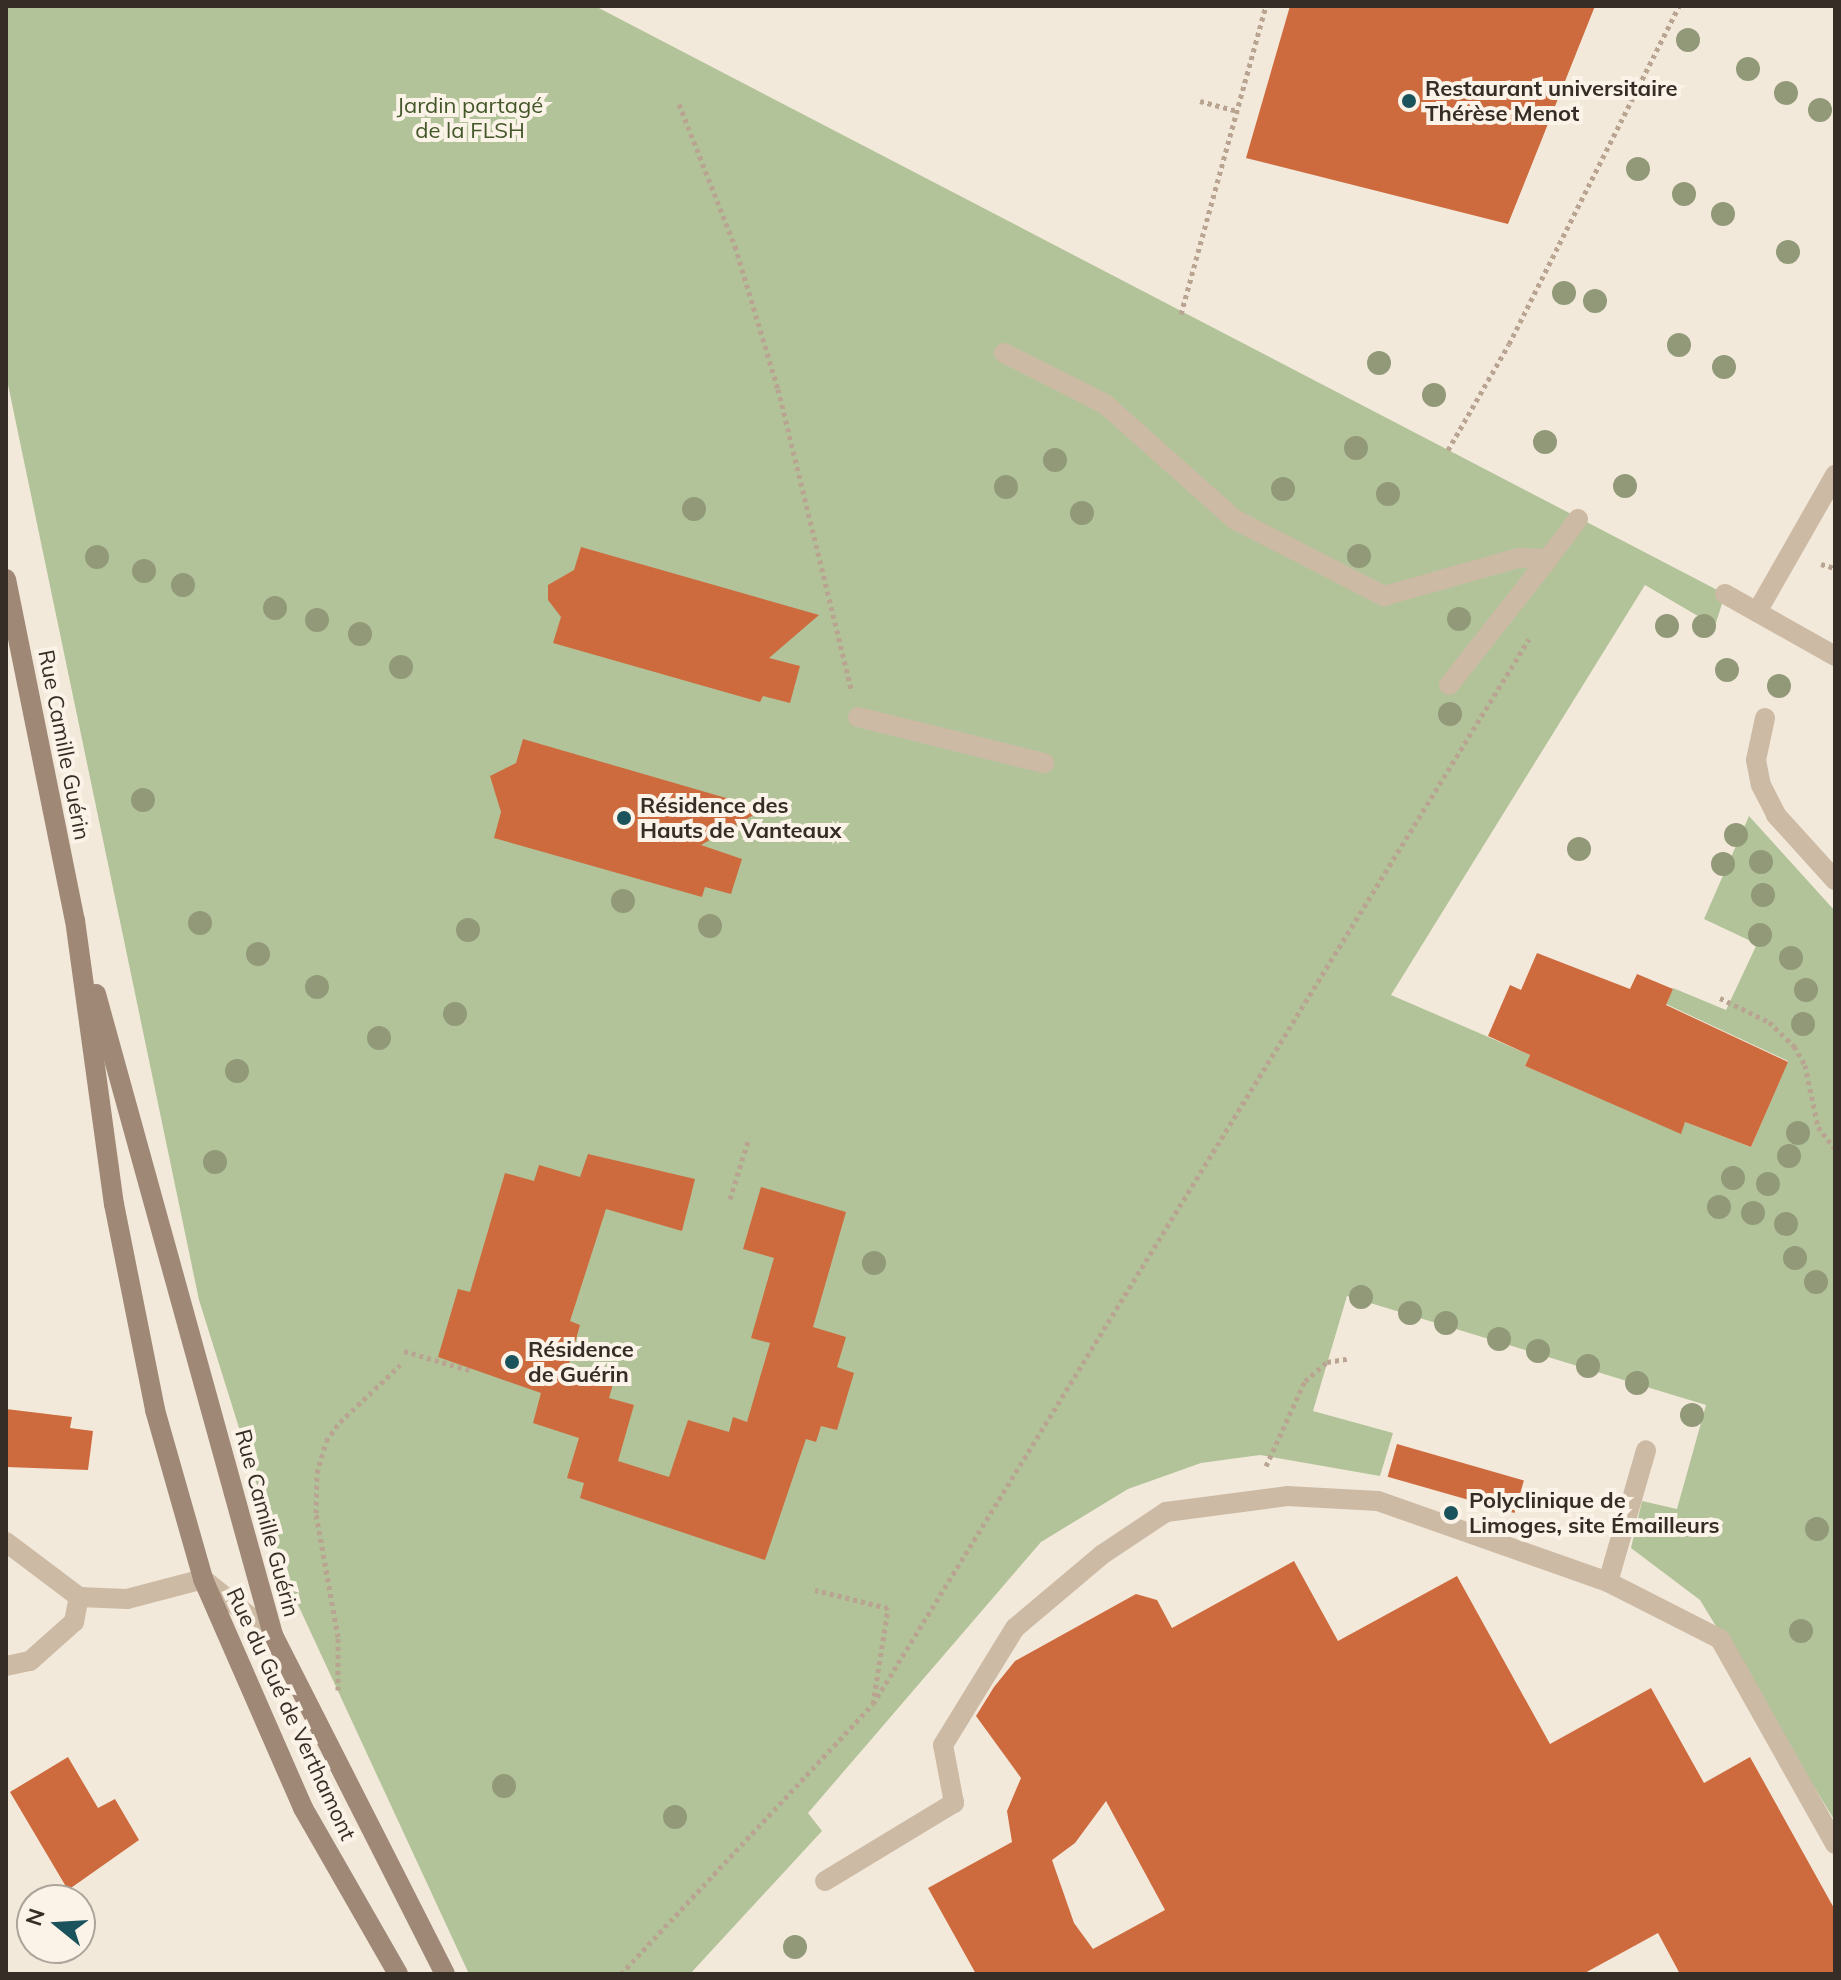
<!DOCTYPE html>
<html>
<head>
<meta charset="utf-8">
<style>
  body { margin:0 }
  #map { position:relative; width:1841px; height:1980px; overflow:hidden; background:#f3e9da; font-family:Mulish,sans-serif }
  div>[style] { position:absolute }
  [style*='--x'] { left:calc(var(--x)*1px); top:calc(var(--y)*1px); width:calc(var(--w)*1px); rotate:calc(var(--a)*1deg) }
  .green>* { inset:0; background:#b2c399 }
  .building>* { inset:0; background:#cd6b3e; transform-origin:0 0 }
  .path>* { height:5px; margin-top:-2.5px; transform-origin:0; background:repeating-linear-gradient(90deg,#b8a490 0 4px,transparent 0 8px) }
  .service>* { height:20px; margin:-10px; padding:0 10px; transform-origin:10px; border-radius:10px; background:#ccbaa5 }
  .minor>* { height:20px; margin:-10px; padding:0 10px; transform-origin:10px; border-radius:10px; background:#ccbaa5 }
  .secondary>* { height:20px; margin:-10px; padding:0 10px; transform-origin:10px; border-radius:10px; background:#a08877 }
  .trees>* { width:24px; height:24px; margin:-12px; border-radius:50%; background:#929979 }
  .dots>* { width:22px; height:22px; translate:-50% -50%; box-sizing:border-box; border:4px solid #fbf3e7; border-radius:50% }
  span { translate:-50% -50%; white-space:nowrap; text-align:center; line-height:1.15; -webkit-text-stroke:8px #fbf3e7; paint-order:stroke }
  .poi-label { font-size:22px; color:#372d27; font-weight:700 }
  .left { translate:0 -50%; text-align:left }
  .park-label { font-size:22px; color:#435729 }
  .street-label { font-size:22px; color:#372d27 }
  .frame { position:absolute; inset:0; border:8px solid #372d27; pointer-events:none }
  .north { position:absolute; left:16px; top:1884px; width:80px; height:80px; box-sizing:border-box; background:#fbf3e7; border:2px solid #ada49a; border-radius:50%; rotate:288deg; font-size:22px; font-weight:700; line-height:32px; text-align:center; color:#372d27 }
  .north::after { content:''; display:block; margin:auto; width:28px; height:36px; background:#1a535b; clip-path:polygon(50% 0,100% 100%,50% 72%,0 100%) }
</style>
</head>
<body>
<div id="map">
  <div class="green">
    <i style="clip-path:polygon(6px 6px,595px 6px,1725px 594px,1715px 626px,1645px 585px,1391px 995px,1530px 1055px,1525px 1066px,1680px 1133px,1685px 1122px,1751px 1147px,1788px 1061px,1666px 1004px,1673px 988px,1726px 1010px,1757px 944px,1704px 919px,1749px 816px,1835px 911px,1835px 1821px,1700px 1600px,1631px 1548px,1642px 1501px,1677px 1509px,1706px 1405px,1347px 1296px,1313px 1411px,1393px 1433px,1380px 1476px,1260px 1455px,1201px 1463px,1128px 1489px,1041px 1542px,808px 1813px,822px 1831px,690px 1974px,469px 1974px,287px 1581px,199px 1300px,6px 375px)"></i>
  </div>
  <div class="building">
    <i style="clip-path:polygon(1290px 6px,1595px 6px,1508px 224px,1246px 158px)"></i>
    <i style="clip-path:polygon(581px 547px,819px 615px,769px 658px,800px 666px,790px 703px,763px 696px,760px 702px,553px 643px,561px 617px,548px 600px,548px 585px,574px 570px)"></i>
    <i style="clip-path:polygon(523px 739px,764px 809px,701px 845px,742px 859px,731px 894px,705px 887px,702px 897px,494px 838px,501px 812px,490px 776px,516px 763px)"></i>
    <i style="clip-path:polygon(1537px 953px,1630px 989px,1637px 974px,1673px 989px,1666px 1005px,1788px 1062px,1751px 1147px,1685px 1122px,1681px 1134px,1525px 1066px,1530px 1055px,1488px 1036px,1510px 985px,1521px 990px)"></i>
    <i style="clip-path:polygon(588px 1154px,695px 1179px,682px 1231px,606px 1209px,570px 1321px,580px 1325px,567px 1371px,613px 1384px,609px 1398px,634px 1405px,618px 1461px,669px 1477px,688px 1420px,729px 1432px,733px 1417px,747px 1422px,770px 1343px,751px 1338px,774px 1258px,743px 1249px,761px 1187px,846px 1212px,813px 1327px,846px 1337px,837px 1367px,854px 1373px,837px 1430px,821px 1426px,816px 1442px,806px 1439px,765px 1560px,580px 1498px,584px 1483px,567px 1478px,579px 1438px,533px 1423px,541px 1393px,438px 1357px,458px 1289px,470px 1292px,505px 1173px,534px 1181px,539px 1165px,580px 1177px)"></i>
    <i style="clip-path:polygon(6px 1409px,72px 1417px,70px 1428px,93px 1431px,88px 1470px,6px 1467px)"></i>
    <i style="left:1397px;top:1444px;width:132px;height:34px;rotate:16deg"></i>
    <i style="clip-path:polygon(evenodd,1294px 1561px,1338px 1641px,1457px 1576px,1550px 1744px,1651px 1688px,1704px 1783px,1750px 1757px,1835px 1910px,1835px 1974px,1680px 1974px,1658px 1933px,1583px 1974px,976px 1974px,928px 1888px,1012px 1842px,1007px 1811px,1021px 1778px,976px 1716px,994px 1687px,1015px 1661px,1136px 1594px,1157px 1600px,1172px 1628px,1294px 1561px,1106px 1801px,1165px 1910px,1093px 1949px,1074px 1923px,1052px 1860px,1075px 1843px,1106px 1801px)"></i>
    <i style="clip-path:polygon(68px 1757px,98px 1808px,115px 1799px,139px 1840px,68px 1890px,10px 1792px)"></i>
  </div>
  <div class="path">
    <i style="--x:1200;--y:101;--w:38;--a:15"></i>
    <i style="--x:679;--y:104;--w:153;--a:68.5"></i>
    <i style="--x:735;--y:246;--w:149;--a:73.3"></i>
    <i style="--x:778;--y:389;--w:309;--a:76.3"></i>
    <i style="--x:1181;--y:314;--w:320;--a:-74.6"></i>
    <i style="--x:1448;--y:450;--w:122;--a:-60.1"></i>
    <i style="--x:1509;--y:344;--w:378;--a:-63.3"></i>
    <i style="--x:1821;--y:564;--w:15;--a:16"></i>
    <i style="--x:1720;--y:998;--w:55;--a:26.1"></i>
    <i style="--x:1769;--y:1022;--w:35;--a:44"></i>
    <i style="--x:1794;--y:1046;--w:22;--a:60"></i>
    <i style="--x:1805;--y:1065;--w:63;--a:78.2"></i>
    <i style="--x:1818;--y:1127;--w:28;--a:52"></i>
    <i style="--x:730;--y:1199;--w:64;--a:-72.7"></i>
    <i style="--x:404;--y:1351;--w:68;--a:16.3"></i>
    <i style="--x:1266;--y:1466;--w:94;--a:-65.4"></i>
    <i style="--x:1305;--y:1381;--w:29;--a:-41"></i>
    <i style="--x:1327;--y:1362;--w:20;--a:-9"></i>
    <i style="--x:338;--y:1690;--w:53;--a:-90"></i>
    <i style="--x:338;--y:1637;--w:126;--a:-100.1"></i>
    <i style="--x:316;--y:1513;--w:40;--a:-88.6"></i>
    <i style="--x:317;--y:1473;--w:33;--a:-74"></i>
    <i style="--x:326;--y:1441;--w:24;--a:-54"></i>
    <i style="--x:340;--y:1422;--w:83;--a:-43.5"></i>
    <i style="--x:873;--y:1704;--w:1251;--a:-58.37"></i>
    <i style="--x:621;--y:1974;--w:369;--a:-47"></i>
    <i style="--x:873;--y:1704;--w:97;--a:-81.1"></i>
    <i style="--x:888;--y:1608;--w:75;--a:-166.1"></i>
  </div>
  <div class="service">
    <i style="--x:1004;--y:353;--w:113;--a:26.8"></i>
    <i style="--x:1105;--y:404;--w:173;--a:41.7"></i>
    <i style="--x:1234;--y:519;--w:169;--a:27.2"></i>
    <i style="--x:1384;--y:596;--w:139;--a:-15.8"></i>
    <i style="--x:1518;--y:558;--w:30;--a:2"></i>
    <i style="--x:1548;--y:559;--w:50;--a:-53.1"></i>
    <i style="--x:1757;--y:612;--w:158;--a:-60.3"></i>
    <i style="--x:1449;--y:685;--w:160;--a:-51.8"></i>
    <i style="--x:858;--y:717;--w:192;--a:13.9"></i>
    <i style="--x:1765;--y:718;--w:43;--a:102.1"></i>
    <i style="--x:1756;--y:760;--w:25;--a:79"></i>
    <i style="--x:1761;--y:785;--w:34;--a:63"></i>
    <i style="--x:1776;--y:815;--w:88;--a:47.8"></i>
    <i style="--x:1608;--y:1582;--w:126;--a:27"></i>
    <i style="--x:1720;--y:1639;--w:235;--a:60.7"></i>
    <i style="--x:825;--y:1881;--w:151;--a:-31.2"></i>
    <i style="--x:954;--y:1803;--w:59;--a:-100.7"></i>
    <i style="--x:943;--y:1745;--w:137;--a:-58.4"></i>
    <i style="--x:1015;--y:1628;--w:115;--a:-40.1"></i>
    <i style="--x:1103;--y:1554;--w:76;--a:-33.7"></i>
    <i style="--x:1166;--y:1512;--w:122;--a:-7.5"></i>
    <i style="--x:1287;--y:1496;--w:91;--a:3.1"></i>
    <i style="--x:1378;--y:1501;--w:244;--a:19.4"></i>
    <i style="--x:1608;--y:1582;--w:137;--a:-73.9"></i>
  </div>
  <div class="minor">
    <i style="--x:1725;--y:594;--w:126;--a:29.4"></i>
    <i style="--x:6;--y:1542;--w:91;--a:37"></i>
    <i style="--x:79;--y:1597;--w:48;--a:2.4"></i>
    <i style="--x:127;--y:1599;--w:79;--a:-14.7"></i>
    <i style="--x:203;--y:1579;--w:90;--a:38.7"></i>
    <i style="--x:6;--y:1666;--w:25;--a:-12"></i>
    <i style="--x:30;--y:1661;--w:59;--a:-41.6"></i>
    <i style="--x:74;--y:1622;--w:25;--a:-79"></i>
  </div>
  <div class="secondary">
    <i style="--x:6;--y:579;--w:348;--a:78.6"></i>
    <i style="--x:75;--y:920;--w:287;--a:82.2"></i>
    <i style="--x:114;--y:1204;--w:210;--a:78.7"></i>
    <i style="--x:155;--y:1410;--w:176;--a:74.1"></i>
    <i style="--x:203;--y:1579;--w:250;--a:66.4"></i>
    <i style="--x:303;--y:1808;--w:191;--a:60.2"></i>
    <i style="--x:96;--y:994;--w:665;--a:74.56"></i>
    <i style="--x:273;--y:1635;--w:380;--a:63.1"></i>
  </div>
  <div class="trees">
    <i style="left:1688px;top:40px"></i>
    <i style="left:1748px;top:69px"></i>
    <i style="left:1786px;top:93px"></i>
    <i style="left:1820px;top:110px"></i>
    <i style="left:1638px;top:169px"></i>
    <i style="left:1684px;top:194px"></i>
    <i style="left:1723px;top:214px"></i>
    <i style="left:1788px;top:252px"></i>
    <i style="left:1564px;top:293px"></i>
    <i style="left:1595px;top:301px"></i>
    <i style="left:1679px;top:345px"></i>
    <i style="left:1379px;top:363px"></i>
    <i style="left:1724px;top:367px"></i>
    <i style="left:1434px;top:395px"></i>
    <i style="left:1545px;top:442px"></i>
    <i style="left:1356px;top:448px"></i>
    <i style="left:1055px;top:460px"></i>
    <i style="left:1625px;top:486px"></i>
    <i style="left:1006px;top:487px"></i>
    <i style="left:1283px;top:489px"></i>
    <i style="left:1388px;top:494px"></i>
    <i style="left:694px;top:509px"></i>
    <i style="left:1082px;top:513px"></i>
    <i style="left:1359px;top:556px"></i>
    <i style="left:97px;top:557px"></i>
    <i style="left:144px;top:571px"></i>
    <i style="left:183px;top:585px"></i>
    <i style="left:275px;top:608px"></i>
    <i style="left:1459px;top:619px"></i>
    <i style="left:317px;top:620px"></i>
    <i style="left:1667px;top:626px"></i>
    <i style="left:1704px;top:626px"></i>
    <i style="left:360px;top:634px"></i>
    <i style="left:401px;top:667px"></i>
    <i style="left:1727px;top:670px"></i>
    <i style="left:1779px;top:686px"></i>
    <i style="left:1450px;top:714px"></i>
    <i style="left:143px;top:800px"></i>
    <i style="left:1736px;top:835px"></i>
    <i style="left:1579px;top:849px"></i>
    <i style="left:1761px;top:862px"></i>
    <i style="left:1723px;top:864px"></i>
    <i style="left:1763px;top:895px"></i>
    <i style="left:623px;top:901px"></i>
    <i style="left:200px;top:923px"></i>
    <i style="left:710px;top:926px"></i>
    <i style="left:468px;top:930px"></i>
    <i style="left:1760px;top:935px"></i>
    <i style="left:258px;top:954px"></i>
    <i style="left:1791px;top:958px"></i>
    <i style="left:317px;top:987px"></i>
    <i style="left:1806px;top:990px"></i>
    <i style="left:455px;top:1014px"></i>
    <i style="left:1803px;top:1024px"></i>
    <i style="left:379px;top:1038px"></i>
    <i style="left:237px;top:1071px"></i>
    <i style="left:1798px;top:1133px"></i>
    <i style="left:1789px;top:1156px"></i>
    <i style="left:215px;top:1162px"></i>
    <i style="left:1733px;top:1178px"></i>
    <i style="left:1768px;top:1184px"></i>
    <i style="left:1719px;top:1207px"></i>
    <i style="left:1753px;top:1213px"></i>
    <i style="left:1786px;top:1224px"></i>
    <i style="left:1795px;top:1258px"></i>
    <i style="left:874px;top:1263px"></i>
    <i style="left:1816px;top:1282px"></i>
    <i style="left:1361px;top:1297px"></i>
    <i style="left:1410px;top:1313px"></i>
    <i style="left:1446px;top:1323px"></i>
    <i style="left:1499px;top:1339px"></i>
    <i style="left:1538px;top:1351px"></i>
    <i style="left:1588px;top:1366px"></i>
    <i style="left:1637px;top:1383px"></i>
    <i style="left:1692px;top:1415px"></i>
    <i style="left:1817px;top:1529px"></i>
    <i style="left:1801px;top:1631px"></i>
    <i style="left:504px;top:1786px"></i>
    <i style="left:675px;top:1817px"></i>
    <i style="left:795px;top:1947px"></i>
  </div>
  <div class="dots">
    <i style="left:1409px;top:101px;background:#1a535b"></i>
    <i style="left:624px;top:818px;background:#1a535b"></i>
    <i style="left:512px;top:1362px;background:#1a535b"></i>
    <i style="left:1451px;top:1513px;background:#1a535b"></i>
  </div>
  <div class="poi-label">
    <span class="left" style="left:1425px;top:101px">Restaurant universitaire<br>Thérèse Menot</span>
    <span class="left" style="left:640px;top:818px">Résidence des<br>Hauts de Vanteaux</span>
    <span class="left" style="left:528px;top:1362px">Résidence<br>de Guérin</span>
    <span class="left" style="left:1469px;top:1513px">Polyclinique de<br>Limoges, site Émailleurs</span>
  </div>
  <div class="park-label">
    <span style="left:470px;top:118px">Jardin partagé<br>de la FLSH</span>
  </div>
  <div class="street-label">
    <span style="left:64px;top:745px;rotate:79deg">Rue Camille Guérin</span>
    <span style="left:267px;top:1523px;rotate:75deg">Rue Camille Guérin</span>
    <span style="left:291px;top:1714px;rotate:65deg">Rue du Gué de Verthamont</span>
  </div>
  <div class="frame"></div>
  <div class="north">N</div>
</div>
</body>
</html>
